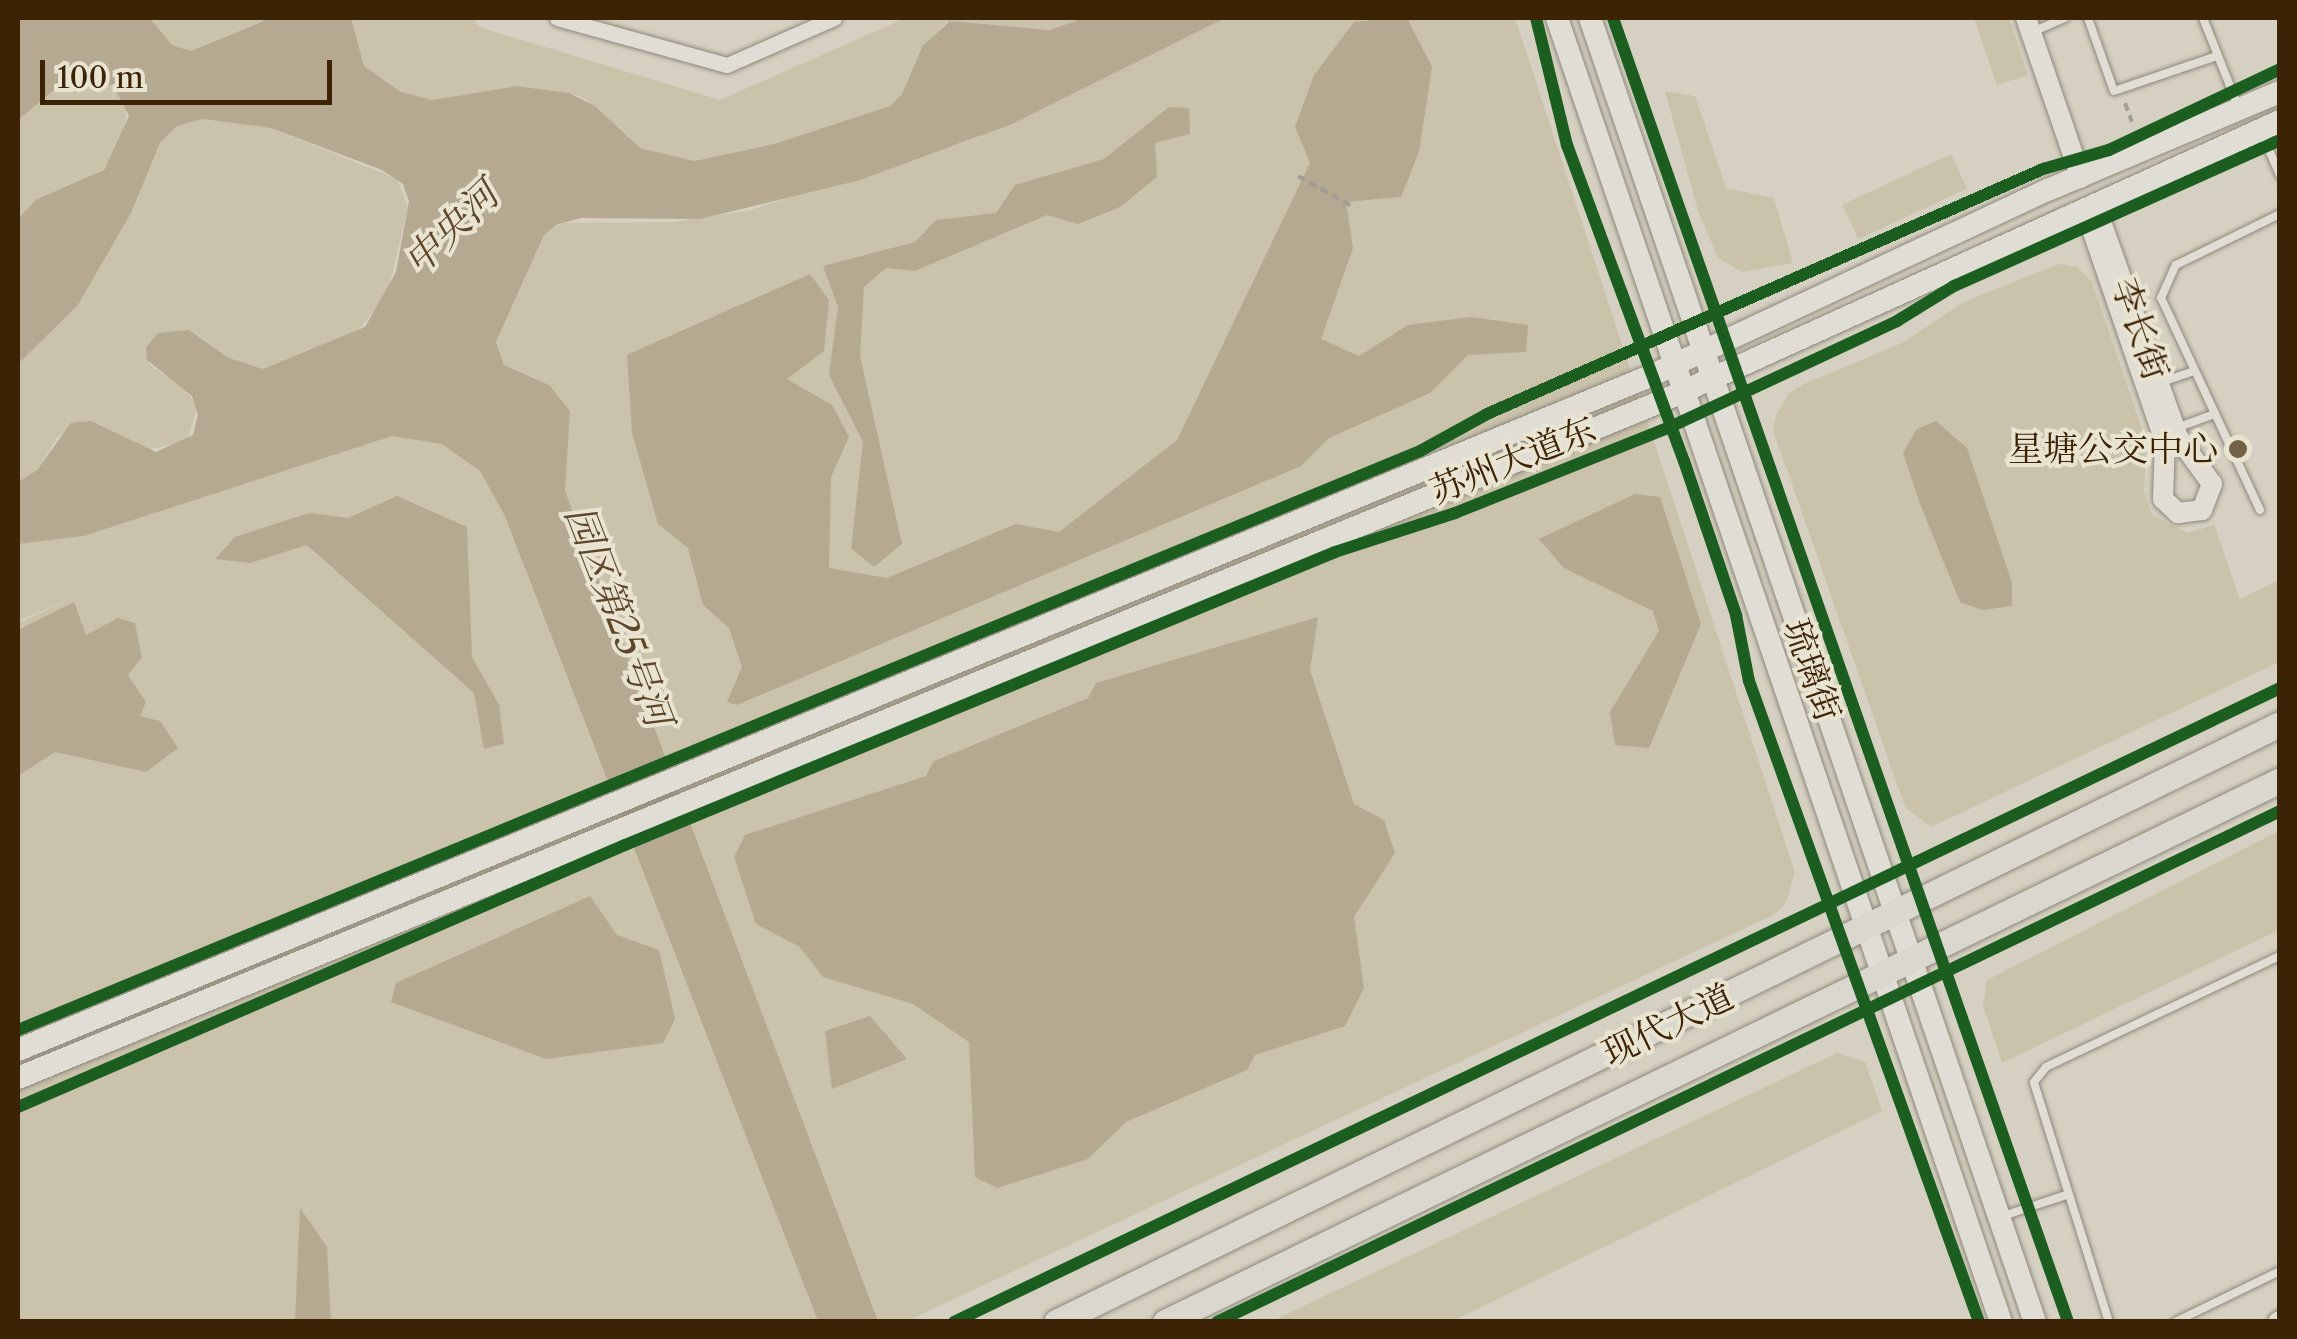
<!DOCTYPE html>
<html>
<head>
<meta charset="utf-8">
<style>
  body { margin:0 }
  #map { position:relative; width:2297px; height:1339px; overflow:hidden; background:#d5d0c1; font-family:"Libre Caslon Text","Noto Serif SC",serif }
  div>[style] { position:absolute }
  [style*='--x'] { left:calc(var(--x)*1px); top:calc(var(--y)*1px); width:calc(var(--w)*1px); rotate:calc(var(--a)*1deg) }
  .green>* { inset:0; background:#cbc2ac; transform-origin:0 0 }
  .water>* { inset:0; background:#b5a991 }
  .path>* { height:4px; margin-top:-2px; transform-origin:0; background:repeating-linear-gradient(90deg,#a19c94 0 8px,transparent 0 13px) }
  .roads { filter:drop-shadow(0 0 2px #8e887c) drop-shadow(0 0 2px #8e887c) }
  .service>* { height:8px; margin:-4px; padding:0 4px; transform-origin:4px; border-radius:4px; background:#e0ddd5 }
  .minor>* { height:15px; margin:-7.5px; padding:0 7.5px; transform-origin:7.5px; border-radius:7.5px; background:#e0ddd5 }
  .tertiary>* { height:20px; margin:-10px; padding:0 10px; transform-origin:10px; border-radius:10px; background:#e0ddd5 }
  .secondary>* { height:22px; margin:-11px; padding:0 11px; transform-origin:11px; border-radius:11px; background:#e0ddd5 }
  .primary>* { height:25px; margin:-12.5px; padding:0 12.5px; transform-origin:12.5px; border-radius:12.5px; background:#dad7cf }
  .cycleway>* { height:12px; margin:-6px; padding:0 6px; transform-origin:6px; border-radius:6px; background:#1b5e20 }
  .dots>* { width:28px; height:28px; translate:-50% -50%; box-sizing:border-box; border:5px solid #e9e3d2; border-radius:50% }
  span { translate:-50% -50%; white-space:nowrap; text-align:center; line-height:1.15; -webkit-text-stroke:8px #e9e3d2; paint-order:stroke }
  .street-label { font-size:35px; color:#3d2305 }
  .poi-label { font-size:35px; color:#3d2305 }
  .right { translate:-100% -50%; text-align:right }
  .water-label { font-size:38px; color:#5d4629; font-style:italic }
  .frame { position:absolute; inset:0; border:20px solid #3d2305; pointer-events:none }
  .scale { position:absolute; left:40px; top:60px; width:292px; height:45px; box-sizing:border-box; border:5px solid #3d2305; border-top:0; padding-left:12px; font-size:30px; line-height:35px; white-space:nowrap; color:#3d2305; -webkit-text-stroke:8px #e9e3d2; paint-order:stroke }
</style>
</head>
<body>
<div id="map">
  <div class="green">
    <i style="clip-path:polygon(150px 18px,271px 18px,191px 51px,172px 45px)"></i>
    <i style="clip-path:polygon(351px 18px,474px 18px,479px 27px,720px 100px,905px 18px,1085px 18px,1056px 30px,947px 22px,923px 45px,902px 94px,890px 106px,774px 144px,694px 161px,640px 148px,584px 98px,569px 93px,517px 86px,432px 100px,401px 92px,364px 66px)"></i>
    <i style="clip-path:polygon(1225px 18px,1515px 18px,1795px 872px,1786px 903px,1773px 915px,907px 1321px,878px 1321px,860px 1272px,808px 1297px,818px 1321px,18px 1321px,18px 623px,75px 597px,18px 621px,18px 544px,84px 536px,388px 437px,414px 436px,539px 380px,504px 365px,496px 342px,544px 235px,562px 223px,673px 222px,747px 211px,972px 140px)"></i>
    <i style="clip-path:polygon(1974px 18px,2009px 18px,2028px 75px,1997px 85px)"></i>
    <i style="clip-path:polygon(71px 71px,114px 87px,126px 106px,125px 136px,100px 174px,40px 197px,18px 219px,18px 120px)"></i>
    <i style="clip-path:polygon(1665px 91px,1695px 96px,1726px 188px,1774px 198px,1793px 263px,1742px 272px,1718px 258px,1698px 211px)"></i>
    <i style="clip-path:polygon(203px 119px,271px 128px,397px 179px,408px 207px,387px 295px,354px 335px,263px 369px,229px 358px,198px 335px,149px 342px,149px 364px,186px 390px,197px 407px,187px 442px,145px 450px,96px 423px,58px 436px,37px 470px,18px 482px,18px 364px,78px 305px,131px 213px,160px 143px,177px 126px)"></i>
    <i style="left:1951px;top:154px;width:38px;height:120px;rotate:65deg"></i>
    <i style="clip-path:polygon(2059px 264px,2077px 267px,2092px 282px,2147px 444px,2144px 490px,2152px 515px,2187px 533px,2214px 525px,2240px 599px,2279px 580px,2279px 662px,1931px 827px,1905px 807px,1773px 430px,1776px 416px,1789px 393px,1804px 384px,1904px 342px,1964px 302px)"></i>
    <i style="clip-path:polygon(2279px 831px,2279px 930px,2002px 1063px,1983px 1006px,1987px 980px)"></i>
    <i style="clip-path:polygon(1837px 1053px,1865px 1062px,1882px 1111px,1453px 1321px,1272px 1321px)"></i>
  </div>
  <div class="water">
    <i style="clip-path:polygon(18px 18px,150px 18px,172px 45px,191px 51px,271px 18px,351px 18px,364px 66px,401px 92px,432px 100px,517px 86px,569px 93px,595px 106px,640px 148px,694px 161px,774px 144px,890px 106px,902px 94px,923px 45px,950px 21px,1049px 30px,1085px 18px,1225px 18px,1012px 124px,860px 180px,700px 219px,582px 218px,558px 224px,544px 235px,496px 342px,504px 365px,549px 385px,570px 411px,565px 491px,878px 1321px,818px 1321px,504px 514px,480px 471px,442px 444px,392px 436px,84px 536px,18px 544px,18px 482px,37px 470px,71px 423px,91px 421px,156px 452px,193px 435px,198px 415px,192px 396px,147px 360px,146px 347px,158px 333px,189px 330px,229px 358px,263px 369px,365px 327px,396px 272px,409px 201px,403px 184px,382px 170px,271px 128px,203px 119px,177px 126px,160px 143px,131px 213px,78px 305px,18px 364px,18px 219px,37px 199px,104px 170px,129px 116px,114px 87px,78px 70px,18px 120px)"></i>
    <i style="clip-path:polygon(1393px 18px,1407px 18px,1432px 67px,1419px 152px,1401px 197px,1346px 202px,1353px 248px,1321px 339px,1359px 356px,1408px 325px,1471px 317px,1528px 325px,1526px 352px,1468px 355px,1430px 393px,1329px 438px,1301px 466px,737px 705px,727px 702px,742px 667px,729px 628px,703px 605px,688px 548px,658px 524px,632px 433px,627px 355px,810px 274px,829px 300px,824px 351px,787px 379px,832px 405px,849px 437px,831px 477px,829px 568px,887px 578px,1016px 524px,1059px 532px,1177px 440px,1310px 163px,1295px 127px,1314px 75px,1354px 22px)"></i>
    <i style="clip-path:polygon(1169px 107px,1189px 108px,1190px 134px,1155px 143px,1157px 177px,1120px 207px,1078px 224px,1047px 215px,915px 271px,886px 268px,864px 287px,860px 356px,902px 544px,874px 567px,851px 548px,863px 442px,829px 375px,838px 307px,823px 266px,915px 242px,936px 220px,996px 213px,1015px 185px,1104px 159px)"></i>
    <i style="clip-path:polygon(1936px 421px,1967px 448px,2012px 583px,2012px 606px,1982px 610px,1960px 602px,1920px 504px,1903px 453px,1917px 429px)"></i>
    <i style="clip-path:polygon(1635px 494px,1660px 497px,1701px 624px,1649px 748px,1615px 745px,1610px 712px,1659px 631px,1653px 611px,1564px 568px,1539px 539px)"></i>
    <i style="clip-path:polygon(397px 496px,467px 527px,472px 657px,499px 705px,504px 744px,484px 749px,474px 693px,307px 545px,250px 563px,215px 559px,235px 537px,309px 513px,348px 518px)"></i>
    <i style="clip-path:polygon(74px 602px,86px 635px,118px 618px,135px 623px,142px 657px,128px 675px,146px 702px,140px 716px,160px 721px,178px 748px,146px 772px,55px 752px,18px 776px,18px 630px)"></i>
    <i style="clip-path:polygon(1318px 617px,1310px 670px,1354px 804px,1384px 820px,1395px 853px,1354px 917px,1364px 988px,1345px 1026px,1255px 1055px,1247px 1070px,1126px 1122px,1088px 1159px,997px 1188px,975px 1177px,969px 1042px,913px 1004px,823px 977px,800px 947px,756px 924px,734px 857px,745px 835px,926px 776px,934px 761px,1088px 698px,1096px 683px)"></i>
    <i style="clip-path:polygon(590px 896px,617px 935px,659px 950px,675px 1019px,663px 1043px,546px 1059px,391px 1002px,396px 983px)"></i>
    <i style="clip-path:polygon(870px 1016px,907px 1059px,832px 1089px,825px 1031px)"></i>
    <i style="clip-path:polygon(300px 1208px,327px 1247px,331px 1321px,295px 1321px)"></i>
  </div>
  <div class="path">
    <i style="--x:2125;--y:103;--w:20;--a:70"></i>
    <i style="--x:1298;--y:176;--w:62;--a:29.1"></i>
  </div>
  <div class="roads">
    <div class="service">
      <i style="--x:2088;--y:18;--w:77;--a:70.4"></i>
      <i style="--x:2114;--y:91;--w:109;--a:-18.8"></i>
      <i style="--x:2203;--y:18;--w:95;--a:68.3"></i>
      <i style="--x:2032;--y:32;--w:36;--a:-23"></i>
      <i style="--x:2262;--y:134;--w:45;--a:66.3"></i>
      <i style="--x:2159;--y:383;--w:37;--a:-19"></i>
      <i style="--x:2179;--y:427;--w:37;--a:-20"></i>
      <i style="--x:2260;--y:510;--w:234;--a:-115"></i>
      <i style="--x:2161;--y:298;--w:36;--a:-66"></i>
      <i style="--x:2176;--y:265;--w:116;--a:-26.1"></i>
      <i style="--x:2003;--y:1216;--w:66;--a:-18.4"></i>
      <i style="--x:2109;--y:1322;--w:251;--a:-107.4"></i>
      <i style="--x:2034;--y:1082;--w:19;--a:-51"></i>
      <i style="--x:2046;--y:1067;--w:259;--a:-25.4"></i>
      <i style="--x:2175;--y:1322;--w:117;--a:-25.9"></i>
    </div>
    <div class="minor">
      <i style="--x:557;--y:18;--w:176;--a:15.5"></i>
      <i style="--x:727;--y:65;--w:117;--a:-23.7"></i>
    </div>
    <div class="tertiary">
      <i style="--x:2026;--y:18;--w:169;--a:71"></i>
      <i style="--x:2085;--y:209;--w:245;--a:71"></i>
      <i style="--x:2165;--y:441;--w:58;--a:92"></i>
      <i style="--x:2163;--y:499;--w:21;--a:43"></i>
      <i style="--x:2178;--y:513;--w:24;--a:-7"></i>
      <i style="--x:2202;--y:510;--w:28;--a:-69"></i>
      <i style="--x:2212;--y:484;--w:58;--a:-125.9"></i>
      <i style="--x:2178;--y:437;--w:246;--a:-109.7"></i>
      <i style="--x:2278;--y:1322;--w:2;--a:-27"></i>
    </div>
    <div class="secondary">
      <i style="--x:1557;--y:18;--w:1378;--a:71.2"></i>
      <i style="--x:1590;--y:18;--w:1378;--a:71.16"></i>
      <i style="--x:18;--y:1050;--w:1766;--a:-22.44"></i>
      <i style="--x:1650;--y:376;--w:442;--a:-25.1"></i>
      <i style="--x:2050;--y:189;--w:250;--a:-22.9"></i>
      <i style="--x:18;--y:1078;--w:1776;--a:-22.38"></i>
      <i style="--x:1660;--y:402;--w:681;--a:-24.38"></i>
    </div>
    <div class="primary">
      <i style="--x:1056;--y:1322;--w:1362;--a:-26.04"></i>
      <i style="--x:1165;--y:1322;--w:1240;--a:-25.92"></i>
    </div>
  </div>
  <div class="cycleway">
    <i style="--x:1536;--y:18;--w:131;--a:76.3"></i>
    <i style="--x:1567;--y:145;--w:337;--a:69.7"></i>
    <i style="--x:1684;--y:461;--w:163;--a:71.3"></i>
    <i style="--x:1736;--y:615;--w:67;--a:78.9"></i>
    <i style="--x:1749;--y:681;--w:681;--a:70.26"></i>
    <i style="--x:1613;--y:18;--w:1381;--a:70.76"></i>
    <i style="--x:18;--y:1030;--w:1517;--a:-22.44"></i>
    <i style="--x:1420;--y:451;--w:77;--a:-28.9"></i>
    <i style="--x:1487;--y:414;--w:608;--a:-23.78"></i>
    <i style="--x:2043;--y:169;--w:69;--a:-16.1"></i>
    <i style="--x:2109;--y:150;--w:189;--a:-25.3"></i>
    <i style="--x:18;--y:1107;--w:661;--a:-23.35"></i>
    <i style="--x:625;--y:845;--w:768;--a:-22.42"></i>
    <i style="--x:1335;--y:552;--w:126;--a:-18"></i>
    <i style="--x:1455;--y:513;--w:232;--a:-21.8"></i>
    <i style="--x:1670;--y:427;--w:251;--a:-25"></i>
    <i style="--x:1897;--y:321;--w:67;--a:-31.6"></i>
    <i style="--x:1954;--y:286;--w:357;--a:-24.1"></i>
    <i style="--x:954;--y:1322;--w:1470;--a:-25.55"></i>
    <i style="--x:1217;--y:1322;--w:1179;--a:-25.67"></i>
  </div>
  <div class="dots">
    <i style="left:2238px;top:449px;background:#726047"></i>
  </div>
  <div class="street-label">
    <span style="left:2140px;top:329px;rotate:71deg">李长街</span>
    <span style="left:1513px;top:460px;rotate:-22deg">苏州大道东</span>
    <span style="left:1812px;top:670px;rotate:71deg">琉璃街</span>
    <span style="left:1668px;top:1025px;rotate:-26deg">现代大道</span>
  </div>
  <div class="poi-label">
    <span class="right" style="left:2218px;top:449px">星塘公交中心</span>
  </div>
  <div class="water-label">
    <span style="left:451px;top:228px;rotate:-44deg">中央河</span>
    <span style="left:619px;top:616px;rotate:69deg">园区第25号河</span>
  </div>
  <div class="frame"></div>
  <div class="scale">100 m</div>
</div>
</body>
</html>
